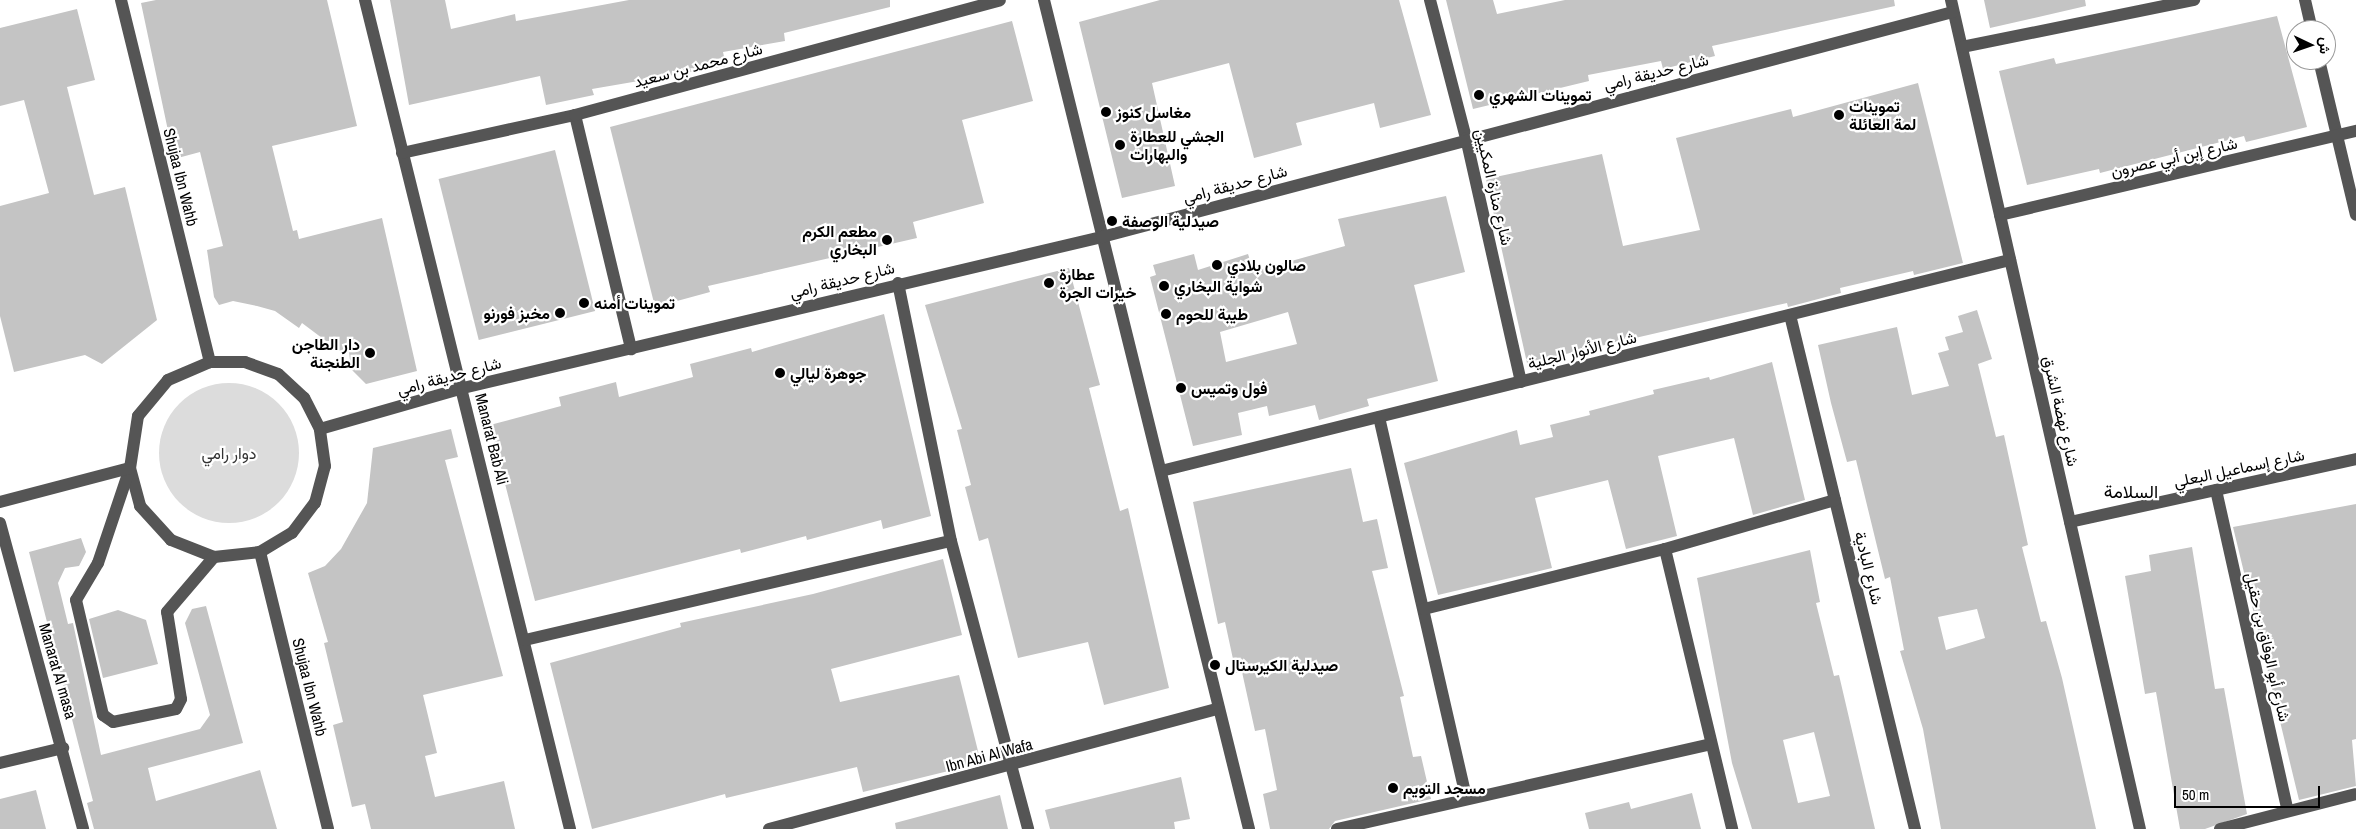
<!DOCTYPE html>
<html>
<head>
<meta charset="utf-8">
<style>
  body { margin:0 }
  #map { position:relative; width:2356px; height:829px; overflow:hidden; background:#fff; font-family:"Archivo Narrow",Vazirmatn,sans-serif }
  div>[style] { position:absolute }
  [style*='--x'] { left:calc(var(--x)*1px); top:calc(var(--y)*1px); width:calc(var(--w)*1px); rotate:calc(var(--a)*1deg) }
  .green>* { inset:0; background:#dcdcdc }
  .round { border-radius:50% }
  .building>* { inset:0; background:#c4c4c4; transform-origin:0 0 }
  .minor>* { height:12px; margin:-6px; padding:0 6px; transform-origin:6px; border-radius:6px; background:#555 }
  .dots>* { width:14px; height:14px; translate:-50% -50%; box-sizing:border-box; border:2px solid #fff; border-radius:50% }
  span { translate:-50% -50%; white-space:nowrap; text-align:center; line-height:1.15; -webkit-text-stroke:4.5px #fff; paint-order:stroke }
  .street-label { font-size:16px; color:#000 }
  .poi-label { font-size:16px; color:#000; font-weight:700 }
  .left { translate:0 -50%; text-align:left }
  .right { translate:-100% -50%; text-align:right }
  .park-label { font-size:16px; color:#333 }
  .neighbourhood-label { font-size:18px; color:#000 }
  .north { position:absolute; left:2286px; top:20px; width:50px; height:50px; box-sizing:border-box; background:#fff; border:1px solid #999; border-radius:50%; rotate:93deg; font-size:14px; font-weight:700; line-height:20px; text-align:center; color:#000 }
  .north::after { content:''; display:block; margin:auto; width:18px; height:22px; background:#000; clip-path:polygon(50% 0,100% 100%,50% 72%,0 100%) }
  .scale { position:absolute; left:2174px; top:786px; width:146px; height:22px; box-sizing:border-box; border:2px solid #000; border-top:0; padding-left:6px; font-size:15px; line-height:18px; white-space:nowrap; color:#000; -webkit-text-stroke:4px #fff; paint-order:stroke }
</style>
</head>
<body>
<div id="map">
  <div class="green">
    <i class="round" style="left:159px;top:383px;width:140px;height:140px"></i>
  </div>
  <div class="building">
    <i style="clip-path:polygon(156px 0,327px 0,357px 126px,272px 146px,293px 231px,297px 230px,299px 239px,382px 218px,417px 371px,366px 384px,351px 369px,349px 352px,340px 352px,333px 341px,326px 341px,302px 323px,299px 328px,275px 311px,257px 306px,233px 301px,219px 305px,214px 297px,207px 250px,223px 246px,200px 152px,174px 159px,141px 3px)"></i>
    <i style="clip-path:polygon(390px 0,445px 0,451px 29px,515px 14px,516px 21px,629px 0,890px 0,890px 7px,784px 33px,785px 41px,723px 52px,726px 66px,592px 89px,594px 95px,546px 105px,540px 76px,409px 105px)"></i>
    <i style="clip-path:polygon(1160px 0,1399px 0,1431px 115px,1380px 128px,1374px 103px,1296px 123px,1302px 145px,1254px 158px,1229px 63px,1152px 83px,1175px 186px,1122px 198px,1079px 22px)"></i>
    <i style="clip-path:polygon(1446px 0,1493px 0,1497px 14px,1565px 0,1894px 0,1895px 6px,1712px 46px,1715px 56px,1663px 69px,1661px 61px,1588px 75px,1589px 81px,1473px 109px)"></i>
    <i style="clip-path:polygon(1984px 0,2085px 0,2086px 6px,1990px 28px)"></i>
    <i style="clip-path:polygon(77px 9px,95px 80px,67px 87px,94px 195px,125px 187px,157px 320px,102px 364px,85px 355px,14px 372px,0 316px,0 206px,49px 193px,24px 100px,0 106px,0 28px)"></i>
    <i style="clip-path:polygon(2277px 16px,2307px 127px,2246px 142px,2244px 136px,2100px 173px,2099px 169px,2027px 185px,1999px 71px,2054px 58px,2056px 64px)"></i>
    <i style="clip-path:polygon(1012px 21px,1033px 101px,962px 120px,984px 203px,913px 222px,917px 238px,708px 286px,710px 292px,655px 307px,610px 127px)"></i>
    <i style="clip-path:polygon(1918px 83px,1963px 263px,1914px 275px,1913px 271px,1840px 288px,1841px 293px,1788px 307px,1787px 303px,1527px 363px,1486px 179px,1602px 154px,1623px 246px,1700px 230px,1676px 138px,1791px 109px,1793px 117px)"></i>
    <i style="left:555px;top:150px;width:166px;height:120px;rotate:76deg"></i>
    <i style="clip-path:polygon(evenodd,1446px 196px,1465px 272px,1414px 285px,1438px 381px,1367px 399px,1369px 406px,1319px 420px,1315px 405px,1269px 416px,1267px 406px,1238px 413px,1242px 435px,1193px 446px,1150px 277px,1156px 275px,1153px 265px,1194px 254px,1198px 270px,1248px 254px,1253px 269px,1259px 270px,1345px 246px,1338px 219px,1446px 196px,1288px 312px,1297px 344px,1226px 362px,1220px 332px,1288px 312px)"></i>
    <i style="clip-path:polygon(1069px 268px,1100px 385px,1089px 388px,1120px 511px,1128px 508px,1169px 688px,1104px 705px,1088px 642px,1018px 658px,988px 538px,979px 541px,965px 487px,971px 485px,957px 430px,962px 429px,925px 305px)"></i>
    <i style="clip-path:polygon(evenodd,1977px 310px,1992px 359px,1978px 364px,1996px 437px,2004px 435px,2028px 545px,2022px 547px,2041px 622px,2046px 621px,2062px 678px,2096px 829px,1941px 829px,1923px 729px,1900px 651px,1904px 650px,1890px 577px,1885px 579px,1856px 460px,1847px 462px,1831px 403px,1818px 345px,1897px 327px,1912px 395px,1949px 386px,1938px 353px,1949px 350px,1945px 337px,1963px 332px,1958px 316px,1977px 310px,1977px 609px,1985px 638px,1946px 650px,1938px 617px,1977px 609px)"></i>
    <i style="clip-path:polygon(884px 314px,931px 516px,883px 529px,881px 520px,807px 540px,806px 536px,741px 553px,740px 549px,535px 601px,490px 425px,561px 406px,559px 397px,616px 382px,619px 397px,693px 377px,690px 364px,751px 348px,752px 352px)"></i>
    <i style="clip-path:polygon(1772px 362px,1805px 500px,1753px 515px,1734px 438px,1658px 456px,1677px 536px,1626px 549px,1608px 480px,1535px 498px,1552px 568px,1438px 595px,1404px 463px,1517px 430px,1520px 445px,1553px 437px,1550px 425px,1590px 415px,1589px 411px,1654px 394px,1653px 390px,1709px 377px,1710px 380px)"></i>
    <i style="clip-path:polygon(451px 429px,458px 457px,445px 460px,503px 676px,423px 695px,437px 753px,425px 756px,435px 797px,504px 781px,515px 829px,371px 829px,365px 804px,352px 807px,333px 725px,343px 722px,324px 643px,328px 642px,308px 573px,325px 566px,341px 549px,367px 503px,373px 448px)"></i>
    <i style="clip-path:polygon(1351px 468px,1363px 522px,1377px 519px,1388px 568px,1372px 571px,1404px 696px,1400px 697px,1413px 757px,1421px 756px,1431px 799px,1335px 821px,1329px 829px,1270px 829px,1263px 794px,1277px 790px,1265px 729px,1255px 731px,1242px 672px,1236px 673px,1225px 622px,1218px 624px,1193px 502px)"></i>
    <i style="clip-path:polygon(2356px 504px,2356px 739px,2352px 740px,2356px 786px,2299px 800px,2233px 527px)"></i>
    <i style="clip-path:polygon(81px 538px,86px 552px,79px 566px,65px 568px,58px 583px,68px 624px,73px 623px,101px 755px,200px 729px,210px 715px,185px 623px,192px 609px,206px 606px,243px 743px,148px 768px,156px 801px,260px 770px,277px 829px,94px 829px,87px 803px,93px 801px,29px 552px)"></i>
    <i style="clip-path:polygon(2192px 547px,2215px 689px,2224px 688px,2247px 814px,2205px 829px,2180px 829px,2156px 692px,2145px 694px,2125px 576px,2151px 571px,2149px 555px)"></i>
    <i style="clip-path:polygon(evenodd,1810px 550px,1820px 602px,1816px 603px,1834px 676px,1839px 675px,1875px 829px,1752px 829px,1732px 763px,1697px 578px,1810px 550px,1814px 732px,1830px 796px,1798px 803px,1783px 740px,1814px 732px)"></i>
    <i style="clip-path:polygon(943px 559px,962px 635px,831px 669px,840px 702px,959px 675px,981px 763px,863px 792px,857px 767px,726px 798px,725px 794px,592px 829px,550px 663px,681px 627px,680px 623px,813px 594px)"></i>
    <i style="clip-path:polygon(118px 610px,146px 620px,158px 664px,103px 678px,89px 619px)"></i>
    <i style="clip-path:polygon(1181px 777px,1190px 819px,1174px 822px,1175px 829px,1050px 829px,1045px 810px)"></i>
    <i style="clip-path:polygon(36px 790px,46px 829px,0 829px,0 799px)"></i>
    <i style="clip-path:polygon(1692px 793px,1701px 829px,1589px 829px,1585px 813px,1629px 802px,1631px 809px)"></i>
    <i style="clip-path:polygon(1000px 795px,1008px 829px,896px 829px,895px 823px)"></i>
  </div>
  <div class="minor">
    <i style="--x:121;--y:0;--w:373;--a:76.2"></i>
    <i style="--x:365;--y:0;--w:854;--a:76.11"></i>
    <i style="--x:1044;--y:0;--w:854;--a:76.11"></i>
    <i style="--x:1430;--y:0;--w:143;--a:75.4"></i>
    <i style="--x:1466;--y:138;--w:250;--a:77.3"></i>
    <i style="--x:1951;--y:0;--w:850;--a:77.16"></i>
    <i style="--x:2305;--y:0;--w:31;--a:77"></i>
    <i style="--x:1962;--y:47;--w:237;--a:-11.5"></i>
    <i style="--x:2319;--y:60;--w:159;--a:76.6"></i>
    <i style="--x:575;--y:115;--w:241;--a:76.5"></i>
    <i style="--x:402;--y:153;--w:177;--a:-12.4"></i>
    <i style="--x:575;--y:115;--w:440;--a:-15.1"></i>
    <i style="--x:2000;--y:215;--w:366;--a:-13.3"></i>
    <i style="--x:898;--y:283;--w:263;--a:78.4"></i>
    <i style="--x:951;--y:541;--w:298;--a:75"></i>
    <i style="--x:1790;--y:315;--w:529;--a:76.33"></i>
    <i style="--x:1379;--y:417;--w:390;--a:77.1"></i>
    <i style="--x:320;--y:429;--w:149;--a:-16"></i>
    <i style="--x:463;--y:388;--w:657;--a:-13.3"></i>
    <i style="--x:1102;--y:237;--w:880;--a:-14.81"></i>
    <i style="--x:130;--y:468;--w:39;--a:75"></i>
    <i style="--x:140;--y:506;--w:46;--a:47.6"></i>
    <i style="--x:171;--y:540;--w:46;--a:21.6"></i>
    <i style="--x:214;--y:557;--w:46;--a:-6.2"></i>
    <i style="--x:260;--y:552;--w:37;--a:-31"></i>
    <i style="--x:292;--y:533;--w:38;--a:-53"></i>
    <i style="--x:315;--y:503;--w:38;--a:-75"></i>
    <i style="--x:325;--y:466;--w:37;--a:-98"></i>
    <i style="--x:320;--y:429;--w:35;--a:-117"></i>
    <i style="--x:304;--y:398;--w:35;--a:-137"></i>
    <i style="--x:278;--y:374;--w:35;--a:-160"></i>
    <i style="--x:245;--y:362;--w:35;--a:180"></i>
    <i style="--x:210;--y:362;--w:46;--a:156.8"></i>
    <i style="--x:168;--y:380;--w:47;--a:129.8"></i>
    <i style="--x:138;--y:416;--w:53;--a:98.7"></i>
    <i style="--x:130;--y:468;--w:100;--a:108.6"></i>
    <i style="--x:98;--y:563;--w:43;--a:120.7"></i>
    <i style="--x:76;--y:600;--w:118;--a:76.8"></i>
    <i style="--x:103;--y:715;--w:12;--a:35"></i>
    <i style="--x:113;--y:722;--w:64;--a:-11.7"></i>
    <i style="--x:176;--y:709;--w:11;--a:-63"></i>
    <i style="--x:181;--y:699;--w:88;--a:-99.1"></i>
    <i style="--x:167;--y:612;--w:72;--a:-49.5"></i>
    <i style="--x:1161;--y:471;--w:875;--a:-13.96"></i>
    <i style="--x:2216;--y:490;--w:329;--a:77.4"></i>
    <i style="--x:0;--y:502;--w:134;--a:-14.7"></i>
    <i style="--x:2070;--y:522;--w:293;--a:-12.4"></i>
    <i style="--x:0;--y:523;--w:317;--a:74.8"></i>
    <i style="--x:1665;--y:549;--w:288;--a:76.5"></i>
    <i style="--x:260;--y:552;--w:285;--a:76.2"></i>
    <i style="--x:1424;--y:609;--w:248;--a:-14"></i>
    <i style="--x:1665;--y:549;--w:177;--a:-16.1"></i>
    <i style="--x:525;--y:640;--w:437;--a:-13.1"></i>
    <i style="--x:0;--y:763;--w:65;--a:-13.4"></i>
    <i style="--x:769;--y:829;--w:463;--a:-15"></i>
    <i style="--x:1337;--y:829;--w:380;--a:-12.8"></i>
    <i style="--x:2220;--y:829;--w:140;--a:-14.4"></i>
  </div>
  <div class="dots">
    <i style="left:1479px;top:95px;background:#000"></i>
    <i style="left:1106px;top:112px;background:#000"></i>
    <i style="left:1839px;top:115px;background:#000"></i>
    <i style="left:1120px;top:145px;background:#000"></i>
    <i style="left:1112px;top:221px;background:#000"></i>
    <i style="left:887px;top:240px;background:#000"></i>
    <i style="left:1217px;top:265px;background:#000"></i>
    <i style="left:1049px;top:283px;background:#000"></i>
    <i style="left:1164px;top:286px;background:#000"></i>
    <i style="left:584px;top:303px;background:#000"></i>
    <i style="left:560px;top:313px;background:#000"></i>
    <i style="left:1166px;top:314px;background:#000"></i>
    <i style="left:370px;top:353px;background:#000"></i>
    <i style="left:780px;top:373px;background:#000"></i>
    <i style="left:1181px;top:388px;background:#000"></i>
    <i style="left:1215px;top:665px;background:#000"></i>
    <i style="left:1393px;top:788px;background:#000"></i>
  </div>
  <div class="street-label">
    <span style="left:698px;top:65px;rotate:-15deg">شارع محمد بن سعيد</span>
    <span style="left:1656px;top:72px;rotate:-14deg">شارع حديقة رامي</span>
    <span style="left:2174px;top:157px;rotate:-13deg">شارع إبن أبي عصرون</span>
    <span style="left:181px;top:177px;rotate:76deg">Shujaa Ibn Wahb</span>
    <span style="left:1235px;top:184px;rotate:-15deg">شارع حديقة رامي</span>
    <span style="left:1494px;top:187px;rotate:77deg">شارع منارة المكيين</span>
    <span style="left:842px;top:280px;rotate:-14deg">شارع حديقة رامي</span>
    <span style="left:1582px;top:350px;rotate:-14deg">شارع الأنوار الجلية</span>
    <span style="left:449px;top:376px;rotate:-15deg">شارع حديقة رامي</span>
    <span style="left:2061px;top:411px;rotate:77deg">شارع نهضة الشرق</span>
    <span style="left:492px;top:439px;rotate:76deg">Manarat Bab Ali</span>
    <span style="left:2239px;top:468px;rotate:-12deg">شارع إسماعيل البعلي</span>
    <span style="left:1869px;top:568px;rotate:76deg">شارع البادية</span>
    <span style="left:2268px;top:647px;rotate:77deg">شارع أبو الوفاق بن حقيل</span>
    <span style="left:58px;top:671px;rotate:74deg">Manarat Al masa</span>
    <span style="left:310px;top:687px;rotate:76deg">Shujaa Ibn Wahb</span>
    <span style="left:989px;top:755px;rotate:-15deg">Ibn Abi Al Wafa</span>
  </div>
  <div class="poi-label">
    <span class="left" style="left:1489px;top:95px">تموينات الشهري</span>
    <span class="left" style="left:1849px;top:115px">تموينات<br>لمة العائلة</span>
    <span class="left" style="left:1116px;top:112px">مغاسل كنوز</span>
    <span class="left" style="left:1130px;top:145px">الجشي للعطارة<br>والبهارات</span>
    <span class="left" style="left:1122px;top:221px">صيدلية الوصفة</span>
    <span class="right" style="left:877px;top:240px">مطعم الكرم<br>البخاري</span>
    <span class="left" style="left:1227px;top:265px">صالون بلادي</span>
    <span class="left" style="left:1059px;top:283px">عطارة<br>خيرات الجرة</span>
    <span class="left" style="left:1174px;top:286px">شواية البخاري</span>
    <span class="left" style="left:594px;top:303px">تموينات أمنه</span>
    <span class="right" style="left:550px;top:313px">مخبز فورنو</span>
    <span class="left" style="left:1176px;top:314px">طيبة للحوم</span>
    <span class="right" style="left:360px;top:353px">دار الطاجن<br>الطنجنة</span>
    <span class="left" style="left:790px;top:373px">جوهرة ليالي</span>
    <span class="left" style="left:1191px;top:388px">فول وتميس</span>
    <span class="left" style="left:1225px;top:665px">صيدلية الكيرستال</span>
    <span class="left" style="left:1403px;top:788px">مسجد التويم</span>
  </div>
  <div class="park-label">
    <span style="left:229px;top:453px">دوار رامي</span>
  </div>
  <div class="neighbourhood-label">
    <span style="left:2131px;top:492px">السلامة</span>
  </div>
  <div class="north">ش</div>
  <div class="scale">50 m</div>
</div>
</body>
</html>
